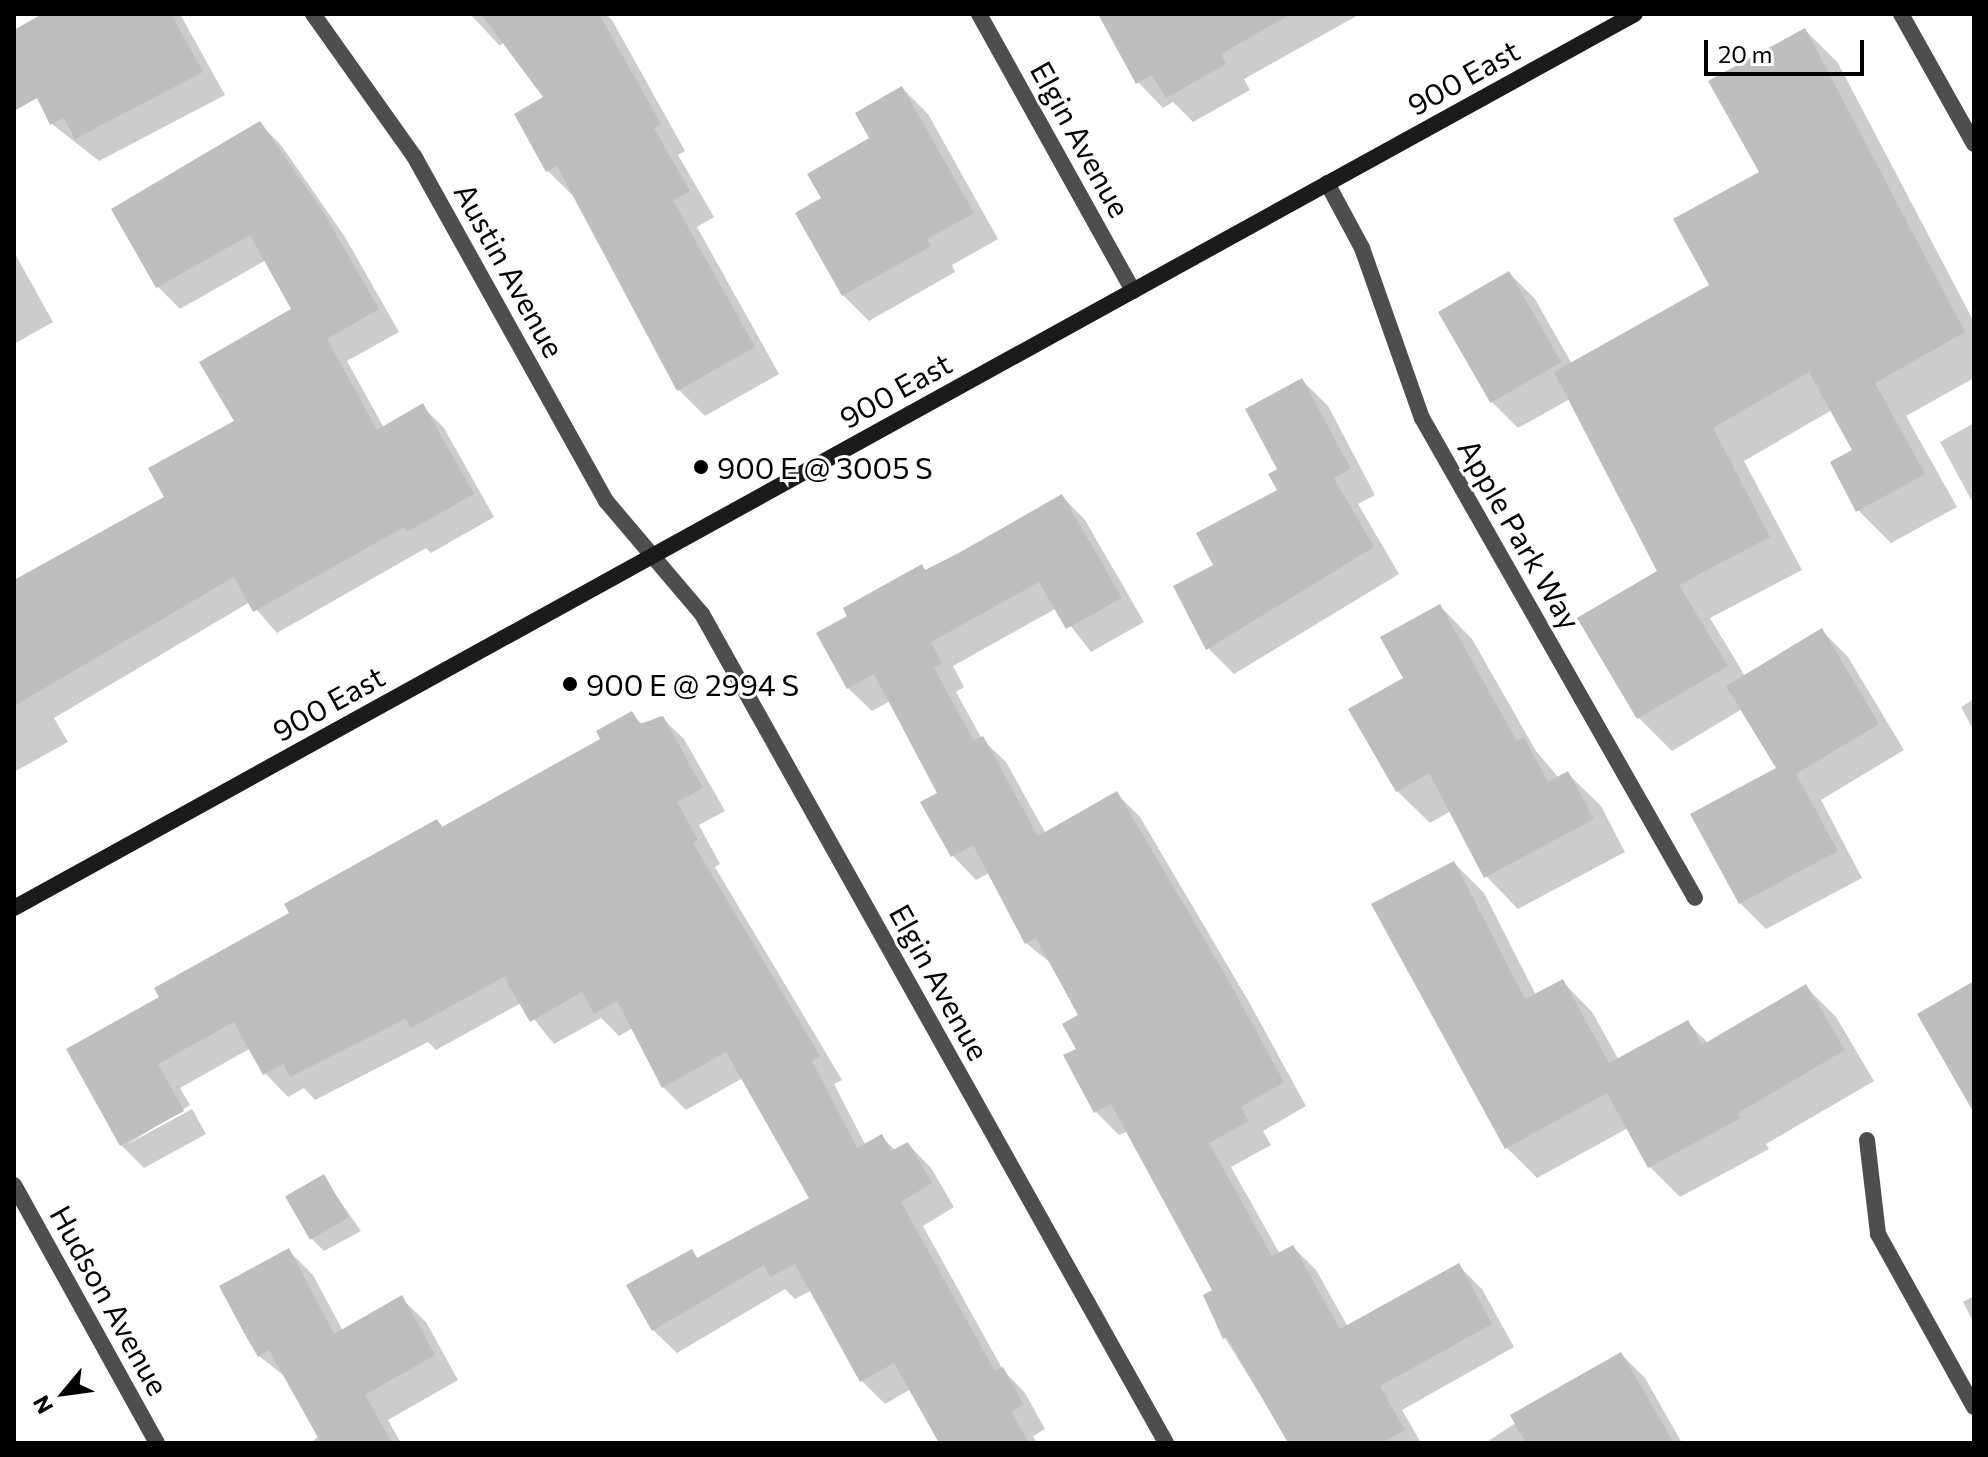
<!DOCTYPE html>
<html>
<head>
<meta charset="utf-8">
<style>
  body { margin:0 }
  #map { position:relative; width:1988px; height:1457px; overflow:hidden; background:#fff; font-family:Commissioner,sans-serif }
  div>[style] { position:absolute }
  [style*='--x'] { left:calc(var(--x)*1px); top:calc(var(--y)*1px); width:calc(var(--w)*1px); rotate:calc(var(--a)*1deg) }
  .shadow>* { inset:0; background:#0003 }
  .building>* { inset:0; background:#bebebe; transform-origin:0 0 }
  .street>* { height:16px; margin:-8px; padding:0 8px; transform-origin:8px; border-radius:8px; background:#4e4e4e }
  .secondary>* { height:16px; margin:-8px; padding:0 8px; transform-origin:8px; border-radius:8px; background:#1b1b1b }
  .dots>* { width:22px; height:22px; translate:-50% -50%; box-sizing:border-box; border:4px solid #fff; border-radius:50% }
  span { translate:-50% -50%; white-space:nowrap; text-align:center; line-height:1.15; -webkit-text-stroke:6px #fff; paint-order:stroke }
  .street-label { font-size:30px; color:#000 }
  .poi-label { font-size:30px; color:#000 }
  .left { translate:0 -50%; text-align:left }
  .frame { position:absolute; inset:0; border:16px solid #000; pointer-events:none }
  .north { position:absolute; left:24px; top:1353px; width:80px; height:80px; -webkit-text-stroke:6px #fff; paint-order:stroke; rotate:241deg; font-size:22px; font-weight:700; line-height:32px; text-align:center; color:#000 }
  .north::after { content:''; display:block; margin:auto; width:28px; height:36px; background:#000; clip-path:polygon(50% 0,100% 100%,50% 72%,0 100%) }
  .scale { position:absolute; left:1704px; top:40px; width:160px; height:36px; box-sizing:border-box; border:4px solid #000; border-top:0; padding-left:10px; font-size:24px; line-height:28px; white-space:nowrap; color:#000; -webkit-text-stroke:6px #fff; paint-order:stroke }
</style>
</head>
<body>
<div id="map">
  <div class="shadow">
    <i style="clip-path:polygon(46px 14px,180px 14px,225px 95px,99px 161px,52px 124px,14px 42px,14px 32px)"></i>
    <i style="clip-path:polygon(470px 14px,606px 14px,612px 20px,685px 151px,678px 155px,714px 217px,697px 227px,779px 374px,705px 416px,679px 390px,574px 197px,548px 171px,546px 97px,504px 42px,500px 46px)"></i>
    <i style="clip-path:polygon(1128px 14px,1360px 14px,1244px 79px,1250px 90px,1193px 122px,1173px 102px,1163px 108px,1138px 82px)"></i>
    <i style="clip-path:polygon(1805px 30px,1838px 63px,1974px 322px,1974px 378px,1906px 416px,1957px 507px,1891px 543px,1858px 510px,1854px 451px,1832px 410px,1744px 461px,1802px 570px,1710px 618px,1745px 676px,1822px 631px,1848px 657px,1904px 750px,1821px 800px,1862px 878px,1766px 929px,1740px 903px,1779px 769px,1742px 709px,1672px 751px,1639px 718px,1659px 572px,1570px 399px,1518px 428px,1492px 402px,1441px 312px,1509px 273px,1535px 299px,1572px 364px,1712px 286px,1761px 173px)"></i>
    <i style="clip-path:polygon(902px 88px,928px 114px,998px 239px,952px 265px,955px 272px,869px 321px,843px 295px,824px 199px,872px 139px)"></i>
    <i style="clip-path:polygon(260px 124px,281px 145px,345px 237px,399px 332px,347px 361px,384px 428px,422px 406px,444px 428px,494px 517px,431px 553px,426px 548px,277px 633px,250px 602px,54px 718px,68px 742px,14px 772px,14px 628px,166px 497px,236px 421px,294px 309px,266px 260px,180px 309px,158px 287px,114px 210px)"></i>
    <i style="clip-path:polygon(14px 252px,53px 322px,14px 344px)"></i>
    <i style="clip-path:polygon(1302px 380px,1328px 406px,1375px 495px,1358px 504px,1399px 574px,1234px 674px,1208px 648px,1216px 566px,1280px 490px,1280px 470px)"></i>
    <i style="clip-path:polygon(1974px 423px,1974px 505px,1940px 442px)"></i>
    <i style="clip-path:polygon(1062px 496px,1085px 520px,1144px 622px,1091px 652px,1057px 608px,953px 666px,964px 687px,956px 692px,982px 739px,1006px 762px,1046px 834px,1117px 794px,1140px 817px,1249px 1002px,1306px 1106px,1263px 1131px,1271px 1145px,1231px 1167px,1280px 1254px,1293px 1247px,1316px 1270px,1348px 1327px,1459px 1266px,1482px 1289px,1514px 1347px,1402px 1410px,1421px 1443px,1290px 1443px,1225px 1338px,1214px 1291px,1128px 1131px,1119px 1135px,1096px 1112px,1079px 1050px,1081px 1016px,1053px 965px,1026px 943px,989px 873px,976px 880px,953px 856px,923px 802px,940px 793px,890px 701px,872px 711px,848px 688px,849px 616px,922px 567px,926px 571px)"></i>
    <i style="clip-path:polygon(1440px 606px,1472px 639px,1536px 751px,1559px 778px,1568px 774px,1601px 806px,1625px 852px,1518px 909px,1486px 876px,1451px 811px,1430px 823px,1397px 791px,1406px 679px)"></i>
    <i style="clip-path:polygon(1974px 699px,1974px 731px,1961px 707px)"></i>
    <i style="clip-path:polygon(632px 714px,643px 725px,660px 716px,684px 739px,725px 811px,699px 825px,720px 864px,715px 867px,842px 1080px,834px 1084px,866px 1146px,881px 1136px,896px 1151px,908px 1144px,931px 1168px,954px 1207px,923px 1226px,1003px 1370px,1025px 1393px,1045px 1429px,1033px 1436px,1037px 1443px,941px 1443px,911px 1389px,885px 1404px,862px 1381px,812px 1290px,795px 1299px,785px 1289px,677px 1353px,653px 1330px,691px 1251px,699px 1259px,812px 1198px,743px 1078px,686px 1110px,663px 1087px,633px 1028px,619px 1036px,601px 1018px,554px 1044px,521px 1003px,436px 1050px,428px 1042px,315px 1100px,304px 1088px,288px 1097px,265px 1073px,251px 1048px,180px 1088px,190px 1105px,126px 1145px,192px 1109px,206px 1134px,144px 1168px,121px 1145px,162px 998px,437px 821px,444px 828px,603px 740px)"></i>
    <i style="clip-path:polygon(1454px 863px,1484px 893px,1536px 995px,1562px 981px,1592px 1012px,1619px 1060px,1688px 1023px,1709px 1044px,1806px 987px,1836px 1017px,1874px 1081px,1766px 1144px,1769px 1149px,1680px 1197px,1650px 1167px,1628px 1128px,1537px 1178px,1507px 1148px)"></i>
    <i style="clip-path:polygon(323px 1177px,361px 1231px,324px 1251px,311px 1238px)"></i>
    <i style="clip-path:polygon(289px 1251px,313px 1275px,343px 1331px,401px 1298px,426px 1322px,458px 1380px,388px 1420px,401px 1443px,310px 1443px,319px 1436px,287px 1378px,259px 1356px)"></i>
    <i style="clip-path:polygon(1974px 1296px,1974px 1323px,1963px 1302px)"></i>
    <i style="clip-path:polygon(1621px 1354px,1645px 1378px,1682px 1443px,1485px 1443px)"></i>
  </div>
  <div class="building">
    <i style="clip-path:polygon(42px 14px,171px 14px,203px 72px,75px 139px,64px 118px,50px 125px,37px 98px,14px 111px,14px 30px)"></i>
    <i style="clip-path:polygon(481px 14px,599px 14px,661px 124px,654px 128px,690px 191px,673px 200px,755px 347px,677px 391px,557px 166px,546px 172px,514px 114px,543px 97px)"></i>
    <i style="clip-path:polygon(1098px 14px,1291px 14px,1221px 54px,1226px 64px,1166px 98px,1152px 75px,1136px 84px)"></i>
    <i style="clip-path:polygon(1805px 28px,1965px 332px,1875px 383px,1925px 474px,1856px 512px,1830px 462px,1852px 450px,1809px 372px,1713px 428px,1770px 537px,1679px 585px,1728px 666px,1637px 719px,1577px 618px,1657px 571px,1554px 372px,1709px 285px,1673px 219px,1759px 172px,1708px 81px)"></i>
    <i style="clip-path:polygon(902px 86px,974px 213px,927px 239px,931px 246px,842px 296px,795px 213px,821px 198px,807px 174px,869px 138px,855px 113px)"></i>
    <i style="clip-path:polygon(260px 121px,324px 213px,379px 309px,327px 339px,377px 430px,423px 403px,474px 494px,407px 532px,404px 527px,253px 612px,234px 577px,14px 706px,14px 580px,164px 497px,148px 468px,234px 421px,199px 362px,291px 309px,250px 235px,156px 288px,111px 209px)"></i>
    <i style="left:1509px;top:271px;width:105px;height:82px;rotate:60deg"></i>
    <i style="clip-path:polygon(1302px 378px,1351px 469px,1334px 478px,1374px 547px,1206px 650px,1173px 586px,1213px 565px,1196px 533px,1277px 490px,1268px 474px,1277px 469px,1245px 409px)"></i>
    <i style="clip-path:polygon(1062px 494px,1122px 598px,1066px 629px,1039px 582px,931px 642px,942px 663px,934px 668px,974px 741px,983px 736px,1038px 836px,1117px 791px,1226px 976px,1284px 1082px,1241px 1107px,1249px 1121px,1209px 1143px,1272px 1256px,1293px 1245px,1340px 1329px,1459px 1263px,1492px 1324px,1380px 1386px,1405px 1430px,1382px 1443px,1288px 1443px,1227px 1337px,1223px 1339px,1203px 1295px,1212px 1290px,1111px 1104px,1094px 1113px,1063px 1055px,1076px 1049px,1062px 1024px,1078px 1015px,1036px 938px,1025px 944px,973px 845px,951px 857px,920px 802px,937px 793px,874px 674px,847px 689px,816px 633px,847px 616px,843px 608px,922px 564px,925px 570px,957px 554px)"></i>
    <i style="clip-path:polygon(1440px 604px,1517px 741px,1524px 737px,1548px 782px,1568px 771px,1594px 819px,1484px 878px,1429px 773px,1396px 792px,1348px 709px,1403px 678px,1380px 637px)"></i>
    <i style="clip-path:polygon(1822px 628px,1879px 724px,1796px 774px,1838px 851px,1739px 904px,1690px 814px,1776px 768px,1726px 686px)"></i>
    <i style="clip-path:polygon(632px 711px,640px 724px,663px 716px,703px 788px,677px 802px,698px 840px,693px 843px,820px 1056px,812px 1061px,857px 1148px,882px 1134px,891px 1151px,908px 1142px,932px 1183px,901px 1202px,995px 1371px,1003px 1367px,1024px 1405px,1011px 1412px,1029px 1443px,939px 1443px,894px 1363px,860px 1382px,795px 1264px,770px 1277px,764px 1265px,652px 1331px,626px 1285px,692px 1249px,697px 1258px,809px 1198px,726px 1052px,662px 1088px,617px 1001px,594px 1014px,582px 992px,530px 1022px,504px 977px,411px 1028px,405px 1019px,290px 1077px,283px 1064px,263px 1075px,234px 1022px,158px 1064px,184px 1111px,120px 1146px,66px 1049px,159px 997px,154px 988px,289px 913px,284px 904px,437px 819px,442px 827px,600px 739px,596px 731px)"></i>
    <i style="clip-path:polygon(1454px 861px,1525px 999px,1563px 979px,1609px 1063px,1688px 1020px,1702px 1045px,1806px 984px,1845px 1050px,1738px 1113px,1741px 1118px,1648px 1168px,1607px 1093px,1505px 1149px,1371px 904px)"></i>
    <i style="clip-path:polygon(1974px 981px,1974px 1113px,1917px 1014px)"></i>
    <i style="left:324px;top:1174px;width:50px;height:45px;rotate:60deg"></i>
    <i style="clip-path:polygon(289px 1248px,334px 1334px,402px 1295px,435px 1355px,365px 1395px,392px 1443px,321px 1443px,269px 1350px,258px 1357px,243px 1331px,219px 1286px)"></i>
    <i style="clip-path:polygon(1621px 1352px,1674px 1443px,1526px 1443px,1510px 1415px)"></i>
  </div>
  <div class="street">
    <i style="--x:313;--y:14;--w:174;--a:54.6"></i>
    <i style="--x:414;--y:156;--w:395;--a:60.9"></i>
    <i style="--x:606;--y:501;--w:148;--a:49.7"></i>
    <i style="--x:702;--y:614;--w:950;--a:60.76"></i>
    <i style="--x:979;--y:14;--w:317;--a:60.9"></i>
    <i style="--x:1901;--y:14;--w:149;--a:60.7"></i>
    <i style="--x:1327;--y:183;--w:74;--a:61.7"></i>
    <i style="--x:1362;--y:248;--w:180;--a:70.6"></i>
    <i style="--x:1422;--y:418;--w:552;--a:60.37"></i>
    <i style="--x:1867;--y:1140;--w:95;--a:83.3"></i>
    <i style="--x:1878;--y:1234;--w:198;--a:61"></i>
    <i style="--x:14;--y:1185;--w:295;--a:61"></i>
  </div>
  <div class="secondary">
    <i style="--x:14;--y:908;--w:1851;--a:-28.88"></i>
  </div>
  <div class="dots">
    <i style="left:701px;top:467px;background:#000"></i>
    <i style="left:570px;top:684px;background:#000"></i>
  </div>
  <div class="street-label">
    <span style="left:1463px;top:77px;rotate:-29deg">900 East</span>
    <span style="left:1081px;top:139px;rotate:61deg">Elgin Avenue</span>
    <span style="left:510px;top:270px;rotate:61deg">Austin Avenue</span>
    <span style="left:895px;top:390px;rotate:-29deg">900 East</span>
    <span style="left:1520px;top:534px;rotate:60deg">Apple Park Way</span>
    <span style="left:328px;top:703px;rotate:-29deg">900 East</span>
    <span style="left:940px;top:982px;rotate:61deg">Elgin Avenue</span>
    <span style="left:110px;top:1300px;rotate:61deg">Hudson Avenue</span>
  </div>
  <div class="poi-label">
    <span class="left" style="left:717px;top:467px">900 E @ 3005 S</span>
    <span class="left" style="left:586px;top:684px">900 E @ 2994 S</span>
  </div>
  <div class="frame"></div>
  <div class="north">N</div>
  <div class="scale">20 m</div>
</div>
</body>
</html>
